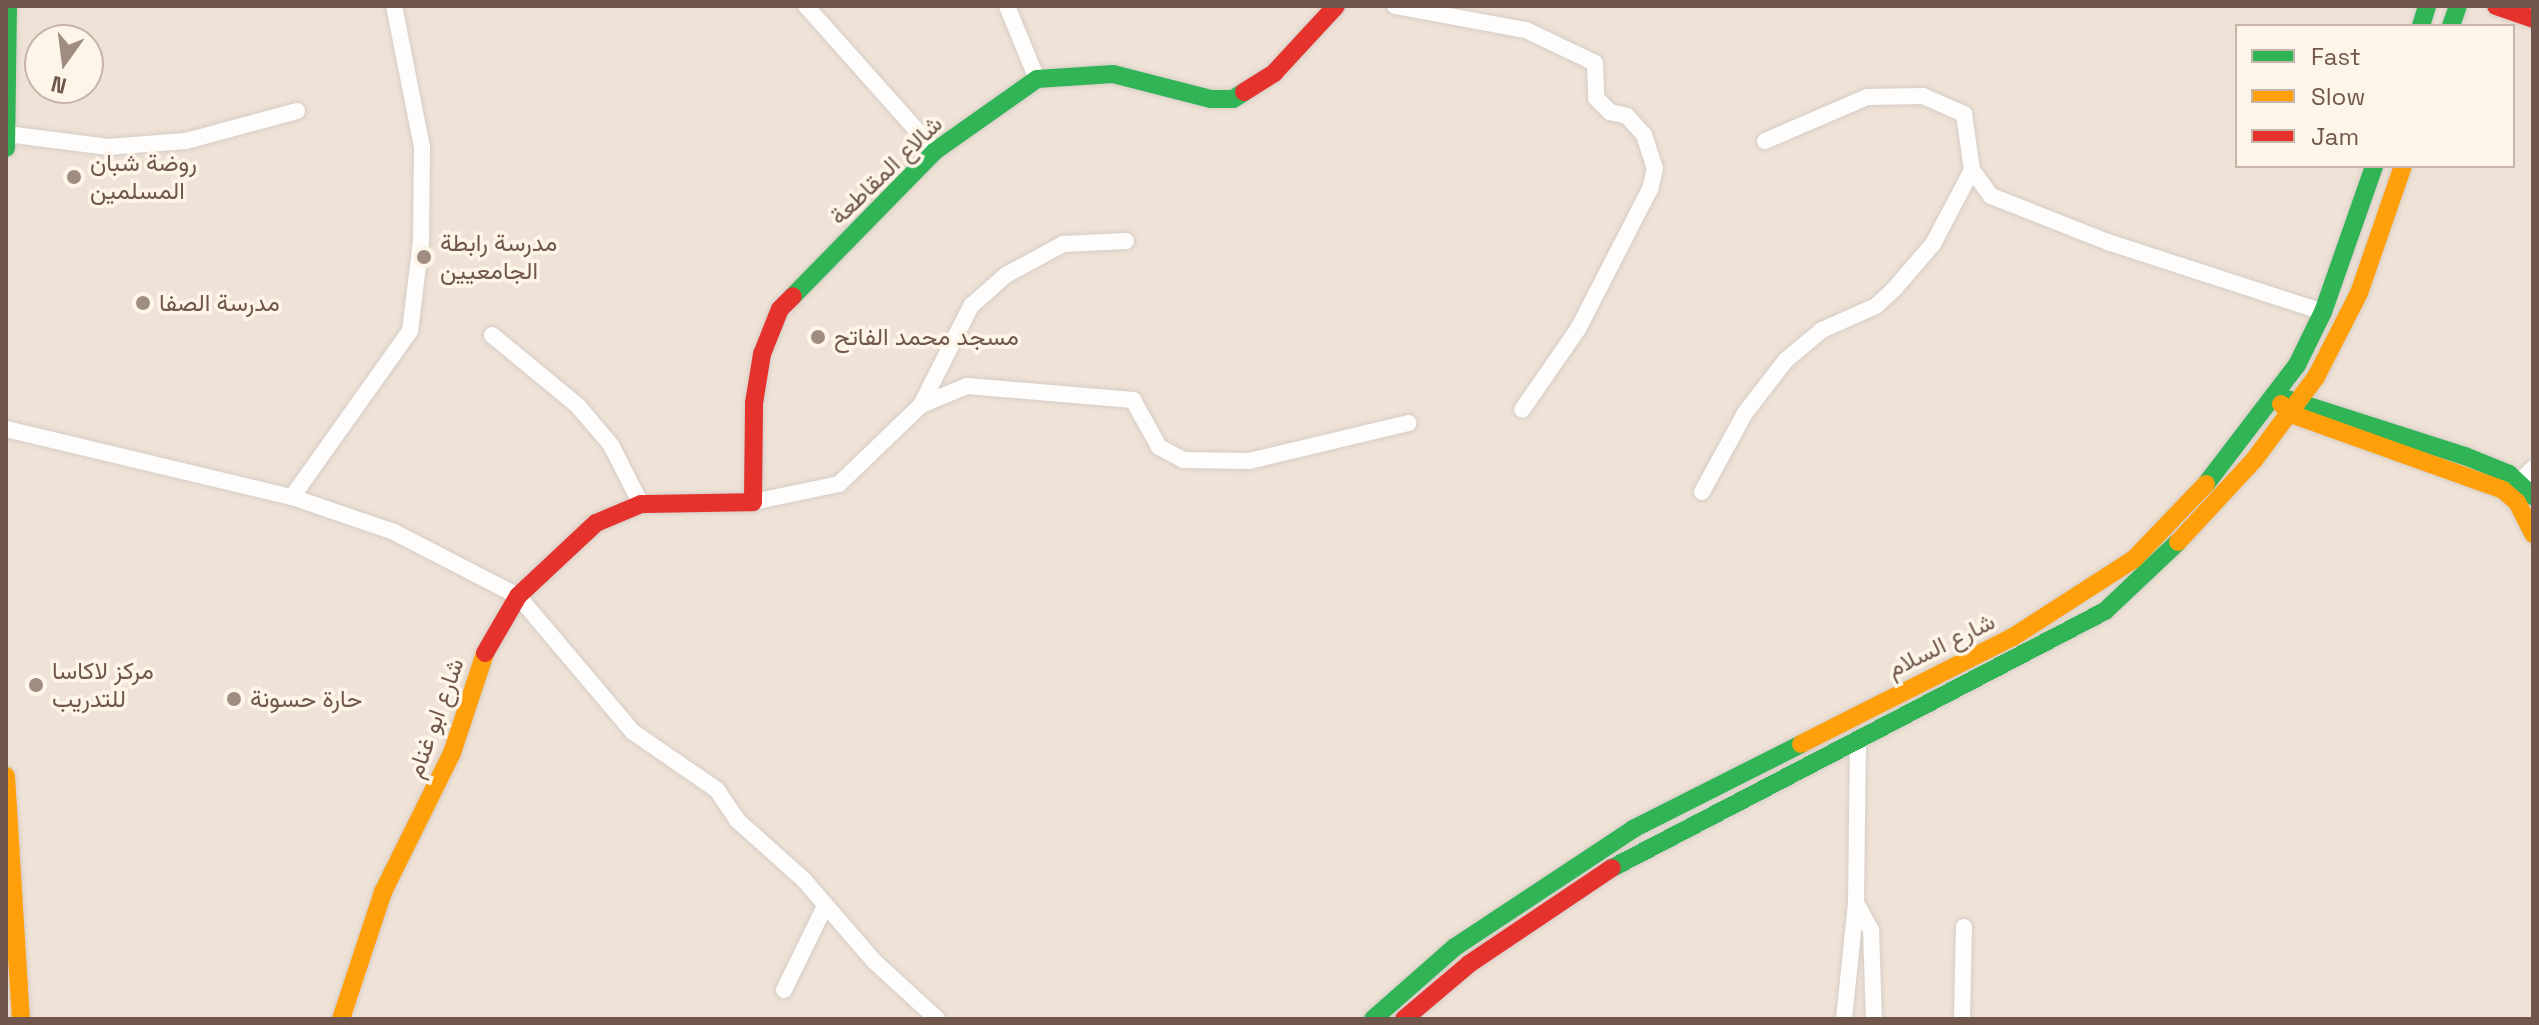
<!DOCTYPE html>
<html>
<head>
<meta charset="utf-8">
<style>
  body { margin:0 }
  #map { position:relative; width:2539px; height:1025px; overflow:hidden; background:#f6f0e9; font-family:"Space Grotesk",Vazirmatn,sans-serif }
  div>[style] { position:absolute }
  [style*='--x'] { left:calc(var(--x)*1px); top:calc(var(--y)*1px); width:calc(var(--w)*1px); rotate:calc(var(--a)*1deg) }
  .residential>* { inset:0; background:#efe2d6 }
  .roads { filter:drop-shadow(0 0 2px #d5cdc7) drop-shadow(0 0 2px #d5cdc7) }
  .street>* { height:16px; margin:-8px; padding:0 8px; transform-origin:8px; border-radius:8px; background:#fefdfc }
  .fast>* { height:18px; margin:-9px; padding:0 9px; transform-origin:9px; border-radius:9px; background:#30b455 }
  .slow>* { height:18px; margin:-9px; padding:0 9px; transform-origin:9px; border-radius:9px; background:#ff9f0a }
  .jam>* { height:18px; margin:-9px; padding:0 9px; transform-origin:9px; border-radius:9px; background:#e5322d }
  .dots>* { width:22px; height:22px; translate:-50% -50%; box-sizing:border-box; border:4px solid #fef5e9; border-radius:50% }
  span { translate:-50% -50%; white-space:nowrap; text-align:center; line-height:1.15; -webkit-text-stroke:7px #fef5e9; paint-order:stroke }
  .poi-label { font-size:24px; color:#71574b }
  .left { translate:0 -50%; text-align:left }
  .street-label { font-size:24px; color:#71574b }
  .frame { position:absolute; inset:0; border:8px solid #71574b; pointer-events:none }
  .legend { position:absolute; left:2235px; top:24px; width:280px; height:144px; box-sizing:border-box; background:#fef5e9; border:2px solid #c6b6aa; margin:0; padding:10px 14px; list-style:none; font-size:24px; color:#71574b }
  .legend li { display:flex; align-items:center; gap:16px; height:40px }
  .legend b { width:40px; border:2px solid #c6b6aa }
  .north { position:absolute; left:24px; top:24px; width:80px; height:80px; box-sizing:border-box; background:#fef5e9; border:2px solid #c6b6aa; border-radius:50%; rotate:194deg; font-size:22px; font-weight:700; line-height:32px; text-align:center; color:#71574b }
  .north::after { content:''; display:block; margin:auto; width:28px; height:36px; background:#a08d82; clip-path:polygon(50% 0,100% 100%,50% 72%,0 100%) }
</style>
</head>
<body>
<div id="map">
  <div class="residential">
    <i style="clip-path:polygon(evenodd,6px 6px,2533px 6px,2533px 1019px,6px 1019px,6px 6px,2237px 26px,2513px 26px,2513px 166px,2237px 166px,2237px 26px,6px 6px,40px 40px,88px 40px,88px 88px,40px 88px,40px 40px)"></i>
  </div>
  <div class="roads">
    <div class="street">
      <i style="--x:806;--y:6;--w:194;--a:48.3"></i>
      <i style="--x:1007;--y:6;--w:79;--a:67.7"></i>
      <i style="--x:1395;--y:6;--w:133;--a:10.4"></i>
      <i style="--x:1526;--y:30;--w:76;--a:25.6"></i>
      <i style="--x:1595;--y:63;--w:35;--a:88"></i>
      <i style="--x:1596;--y:98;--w:20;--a:45"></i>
      <i style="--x:1610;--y:112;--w:17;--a:13"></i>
      <i style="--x:1627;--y:116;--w:25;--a:48"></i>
      <i style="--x:1644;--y:135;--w:35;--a:72"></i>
      <i style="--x:1655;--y:168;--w:22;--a:103"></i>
      <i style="--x:1650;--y:189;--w:157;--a:117.2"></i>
      <i style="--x:1578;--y:329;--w:98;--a:124.7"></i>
      <i style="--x:7;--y:134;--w:102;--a:7.3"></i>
      <i style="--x:108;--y:147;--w:78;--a:-4.4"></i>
      <i style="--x:186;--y:141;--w:115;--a:-15.1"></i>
      <i style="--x:1765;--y:141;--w:111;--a:-23.3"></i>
      <i style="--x:1867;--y:97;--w:56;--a:-1"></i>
      <i style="--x:1923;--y:96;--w:45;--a:23.7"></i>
      <i style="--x:1964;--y:114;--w:57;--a:81.9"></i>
      <i style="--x:1972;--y:170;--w:32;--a:54"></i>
      <i style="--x:1991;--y:196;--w:126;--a:21.5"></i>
      <i style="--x:2108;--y:242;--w:226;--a:18"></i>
      <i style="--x:492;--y:335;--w:112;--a:39.5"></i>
      <i style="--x:578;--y:406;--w:51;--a:49.8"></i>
      <i style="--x:611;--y:445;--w:66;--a:63"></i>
      <i style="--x:921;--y:405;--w:111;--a:-63.2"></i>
      <i style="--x:971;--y:306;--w:47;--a:-41.5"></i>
      <i style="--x:1006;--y:275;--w:65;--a:-28.5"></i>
      <i style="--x:1063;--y:244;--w:63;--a:-2.7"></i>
      <i style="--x:6;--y:429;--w:294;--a:13.4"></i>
      <i style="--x:292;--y:497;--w:108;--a:18.9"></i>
      <i style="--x:394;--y:532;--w:140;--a:27.3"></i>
      <i style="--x:518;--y:596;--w:178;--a:49.8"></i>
      <i style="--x:633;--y:732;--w:102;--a:34.6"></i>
      <i style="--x:717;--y:790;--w:36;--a:56"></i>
      <i style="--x:737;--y:820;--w:90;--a:41.8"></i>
      <i style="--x:804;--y:880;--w:107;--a:49.2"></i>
      <i style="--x:874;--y:961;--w:86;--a:42.6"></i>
      <i style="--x:2512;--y:490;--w:30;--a:-46"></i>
      <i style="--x:1702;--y:492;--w:90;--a:-61.4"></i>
      <i style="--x:1745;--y:413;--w:67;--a:-52.3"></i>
      <i style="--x:1786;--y:360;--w:47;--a:-39.8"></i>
      <i style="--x:1822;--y:330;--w:59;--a:-24"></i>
      <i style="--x:1876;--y:306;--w:26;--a:-43"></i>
      <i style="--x:1895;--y:288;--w:58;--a:-49.2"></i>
      <i style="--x:1933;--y:244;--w:84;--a:-62.2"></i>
      <i style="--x:292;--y:497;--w:204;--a:-54.6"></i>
      <i style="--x:410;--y:331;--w:90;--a:-83"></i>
      <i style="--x:421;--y:242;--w:95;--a:-89.4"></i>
      <i style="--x:422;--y:147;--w:144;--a:-101.2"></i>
      <i style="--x:753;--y:502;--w:88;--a:-11.8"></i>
      <i style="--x:839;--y:484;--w:114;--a:-43.9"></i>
      <i style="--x:921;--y:405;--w:50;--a:-22.4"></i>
      <i style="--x:967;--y:386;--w:167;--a:4.8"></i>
      <i style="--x:1133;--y:400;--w:54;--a:61"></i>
      <i style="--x:1159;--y:447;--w:27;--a:28"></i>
      <i style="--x:1183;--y:460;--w:66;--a:0.9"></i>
      <i style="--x:1249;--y:461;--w:164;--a:-13.4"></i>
      <i style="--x:1856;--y:903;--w:31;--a:61"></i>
      <i style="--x:1871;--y:930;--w:89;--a:88.1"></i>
      <i style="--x:784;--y:990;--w:91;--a:-64"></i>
      <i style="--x:1844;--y:1019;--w:117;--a:-84.1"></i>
      <i style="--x:1856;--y:903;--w:161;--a:-89.3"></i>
      <i style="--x:1962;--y:1019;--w:92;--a:-88.8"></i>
    </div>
    <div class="fast">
      <i style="--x:2421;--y:26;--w:21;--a:-73"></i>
      <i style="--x:2451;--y:26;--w:21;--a:-71"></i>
      <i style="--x:6;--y:148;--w:142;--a:-89.2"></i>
      <i style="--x:793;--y:296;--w:203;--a:-45.6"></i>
      <i style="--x:935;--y:151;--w:125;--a:-35.2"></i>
      <i style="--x:1037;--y:79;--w:76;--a:-3.8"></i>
      <i style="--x:1113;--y:74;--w:101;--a:14.3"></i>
      <i style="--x:1211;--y:99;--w:22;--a:0"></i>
      <i style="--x:1233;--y:99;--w:13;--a:-32"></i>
      <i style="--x:2287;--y:399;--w:187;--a:17.8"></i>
      <i style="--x:2465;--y:456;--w:48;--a:22.2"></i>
      <i style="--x:2509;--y:474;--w:33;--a:43"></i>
      <i style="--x:2206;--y:484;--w:150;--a:-52.6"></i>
      <i style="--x:2297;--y:365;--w:59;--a:-63.9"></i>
      <i style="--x:2323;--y:312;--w:155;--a:-70.7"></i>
      <i style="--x:1612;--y:868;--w:556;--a:-27.53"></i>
      <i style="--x:2105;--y:611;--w:100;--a:-43.4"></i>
      <i style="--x:1373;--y:1019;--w:109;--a:-41.3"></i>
      <i style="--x:1455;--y:947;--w:214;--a:-33.5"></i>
      <i style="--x:1633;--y:829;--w:188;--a:-26.8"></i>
    </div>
    <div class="slow">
      <i style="--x:2281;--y:404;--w:14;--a:45"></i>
      <i style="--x:2291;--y:414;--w:225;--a:19.7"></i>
      <i style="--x:2503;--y:490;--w:18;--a:41"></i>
      <i style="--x:2517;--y:502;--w:36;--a:63"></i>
      <i style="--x:2178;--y:542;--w:112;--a:-47.2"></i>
      <i style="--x:2254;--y:460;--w:104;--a:-53.2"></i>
      <i style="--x:2316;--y:377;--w:94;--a:-62.9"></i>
      <i style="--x:2359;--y:293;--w:134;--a:-70.9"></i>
      <i style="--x:1801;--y:744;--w:237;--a:-26.8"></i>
      <i style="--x:2013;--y:637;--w:144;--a:-32.8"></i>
      <i style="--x:2134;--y:559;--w:104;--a:-46.2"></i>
      <i style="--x:6;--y:776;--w:243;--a:86.5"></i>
      <i style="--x:341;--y:1019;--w:134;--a:-71.7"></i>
      <i style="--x:383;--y:892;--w:155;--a:-63.6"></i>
      <i style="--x:452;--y:753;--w:105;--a:-71.7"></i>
    </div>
    <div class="jam">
      <i style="--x:2496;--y:6;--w:39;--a:19"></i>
      <i style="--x:1244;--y:92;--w:36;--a:-32"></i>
      <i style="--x:1274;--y:73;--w:91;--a:-47.2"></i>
      <i style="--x:485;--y:653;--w:66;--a:-59.9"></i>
      <i style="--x:518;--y:596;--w:107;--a:-43.1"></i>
      <i style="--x:596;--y:523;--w:49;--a:-22.9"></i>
      <i style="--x:641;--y:504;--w:112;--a:-1"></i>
      <i style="--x:753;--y:502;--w:99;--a:-89.4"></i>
      <i style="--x:754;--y:403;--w:50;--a:-80.7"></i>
      <i style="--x:762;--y:354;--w:48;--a:-68.2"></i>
      <i style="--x:780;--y:309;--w:18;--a:-45"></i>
      <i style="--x:1404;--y:1019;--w:85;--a:-40.2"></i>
      <i style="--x:1469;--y:964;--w:172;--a:-33.9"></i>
    </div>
  </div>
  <div class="dots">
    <i style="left:74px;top:177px;background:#a08d82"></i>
    <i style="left:424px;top:257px;background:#a08d82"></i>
    <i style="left:143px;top:303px;background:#a08d82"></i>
    <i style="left:818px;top:337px;background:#a08d82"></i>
    <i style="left:36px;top:685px;background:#a08d82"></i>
    <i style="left:234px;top:699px;background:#a08d82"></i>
  </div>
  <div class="poi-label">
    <span class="left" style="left:90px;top:177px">روضة شبان<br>المسلمين</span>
    <span class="left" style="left:440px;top:257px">مدرسة رابطة<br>الجامعيين</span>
    <span class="left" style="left:159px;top:303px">مدرسة الصفا</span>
    <span class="left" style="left:834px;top:337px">مسجد محمد الفاتح</span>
    <span class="left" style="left:52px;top:685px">مركز لاكاسا<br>للتدريب</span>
    <span class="left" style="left:250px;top:699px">حارة حسونة</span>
  </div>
  <div class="street-label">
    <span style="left:886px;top:170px;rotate:-44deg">شالاع المقاطعة</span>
    <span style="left:1941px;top:645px;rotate:-26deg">شارع السلام</span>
    <span style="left:435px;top:718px;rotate:-70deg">شارع ابو غنام</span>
  </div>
  <div class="frame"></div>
  <ul class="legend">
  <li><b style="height:10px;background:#30b455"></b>Fast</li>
  <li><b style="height:10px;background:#ff9f0a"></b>Slow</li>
  <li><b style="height:10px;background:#e5322d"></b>Jam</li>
  </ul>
  <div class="north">N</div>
</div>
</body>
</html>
